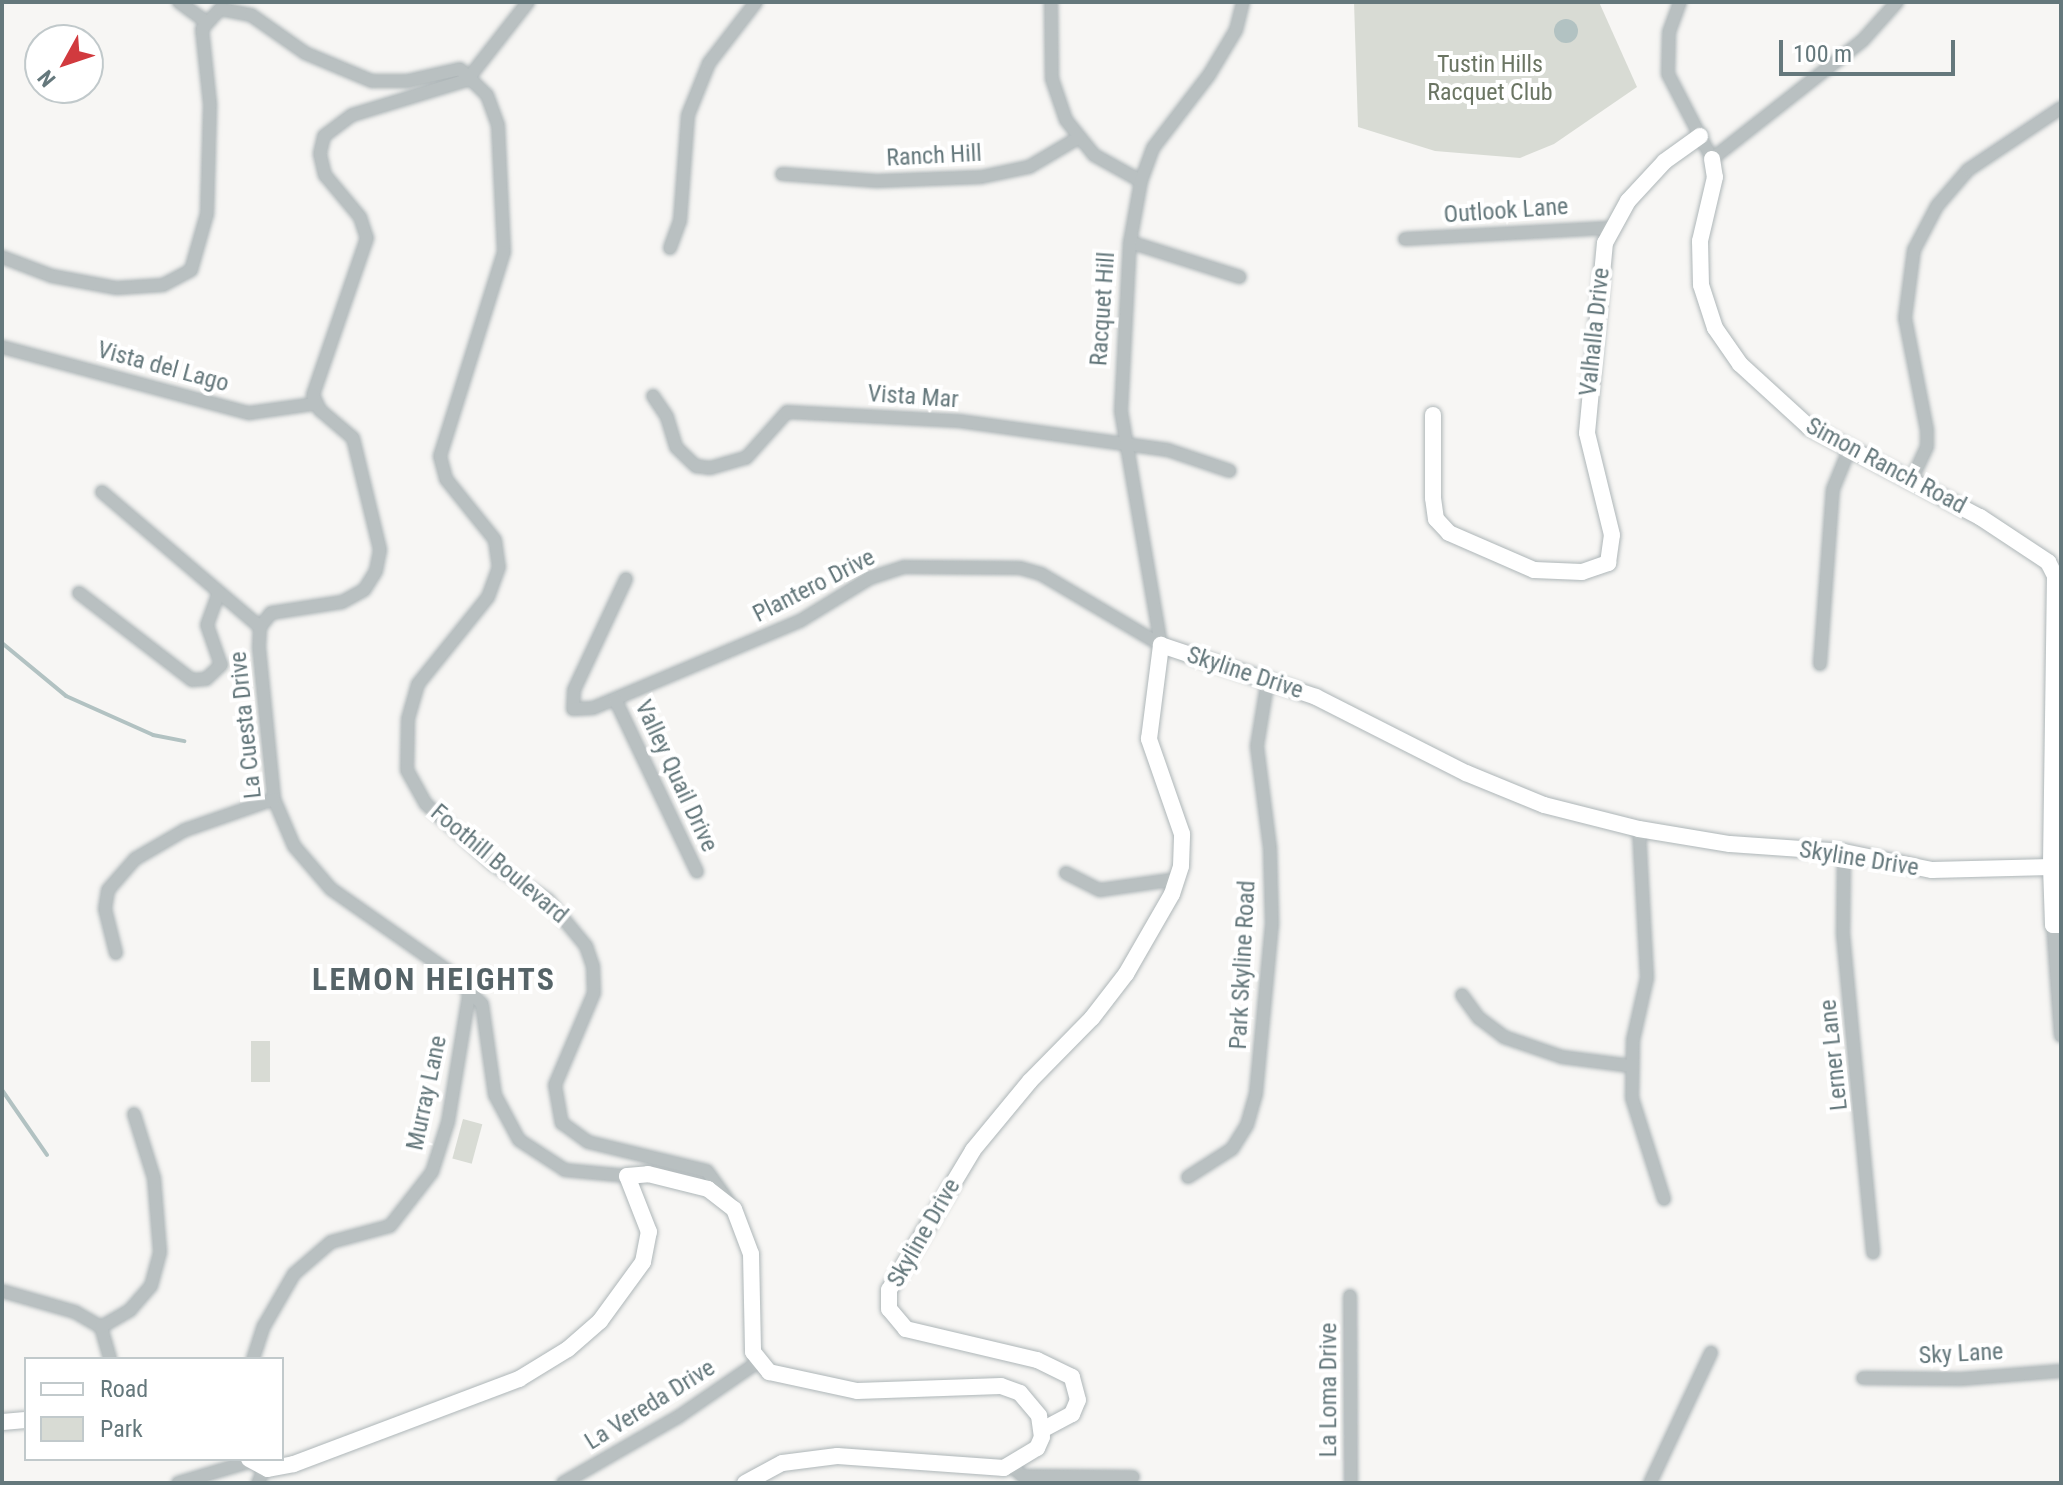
<!DOCTYPE html>
<html>
<head>
<meta charset="utf-8">
<style>
  body { margin:0 }
  #map { position:relative; width:2063px; height:1485px; overflow:hidden; background:#f7f6f4; font-family:"Roboto Condensed",sans-serif }
  div>[style] { position:absolute }
  [style*='--x'] { left:calc(var(--x)*1px); top:calc(var(--y)*1px); width:calc(var(--w)*1px); rotate:calc(var(--a)*1deg) }
  .green>* { inset:0; background:#d8dbd4; transform-origin:0 0 }
  .water>* { inset:0; background:#b2c2c2 }
  .round { border-radius:50% }
  .stream>* { height:4px; margin:-2px; padding:0 2px; transform-origin:2px; border-radius:2px; background:#b2c2c2 }
  .roads { filter:drop-shadow(0 0 2px #aeb6b8) drop-shadow(0 0 2px #aeb6b8) }
  .street>* { height:12px; margin:-6px; padding:0 6px; transform-origin:6px; border-radius:6px; background:#b9c0c1 }
  .secondary>* { height:16px; margin:-8px; padding:0 8px; transform-origin:8px; border-radius:8px; background:#fff }
  span { translate:-50% -50%; white-space:nowrap; text-align:center; line-height:1.15; -webkit-text-stroke:8px #fff; paint-order:stroke }
  .park-label { font-size:24px; color:#6b7563 }
  .street-label { font-size:24px; color:#65787c }
  .district-label { font-size:32px; color:#566468; font-weight:700; letter-spacing:2px }
  .frame { position:absolute; inset:0; border:4px solid #65787c; pointer-events:none }
  .legend { position:absolute; left:24px; top:1357px; width:260px; height:104px; box-sizing:border-box; background:#fff; border:2px solid #c1c9cb; margin:0; padding:10px 14px; list-style:none; font-size:24px; color:#65787c }
  .legend li { display:flex; align-items:center; gap:16px; height:40px }
  .legend b { width:40px; border:2px solid #c1c9cb }
  .north { position:absolute; left:24px; top:24px; width:80px; height:80px; box-sizing:border-box; background:#fff; border:2px solid #c1c9cb; border-radius:50%; rotate:230deg; font-size:22px; font-weight:700; line-height:32px; text-align:center; color:#65787c }
  .north::after { content:''; display:block; margin:auto; width:28px; height:36px; background:#d13a3e; clip-path:polygon(50% 0,100% 100%,50% 72%,0 100%) }
  .scale { position:absolute; left:1779px; top:40px; width:176px; height:36px; box-sizing:border-box; border:4px solid #65787c; border-top:0; padding-left:10px; font-size:24px; line-height:28px; white-space:nowrap; color:#65787c; -webkit-text-stroke:6px #fff; paint-order:stroke }
</style>
</head>
<body>
<div id="map">
  <div class="green">
    <i style="clip-path:polygon(1354px 2px,1599px 2px,1637px 87px,1554px 144px,1520px 158px,1435px 151px,1358px 127px)"></i>
    <i style="left:251px;top:1041px;width:19px;height:41px"></i>
    <i style="left:463px;top:1119px;width:20px;height:41px;rotate:15deg"></i>
  </div>
  <div class="water">
    <i class="round" style="left:1554px;top:19px;width:24px;height:24px"></i>
  </div>
  <div class="stream">
    <i style="--x:2;--y:643;--w:83;--a:39.6"></i>
    <i style="--x:66;--y:696;--w:95;--a:24.1"></i>
    <i style="--x:153;--y:735;--w:32;--a:11"></i>
    <i style="--x:2;--y:1090;--w:79;--a:55.3"></i>
  </div>
  <div class="roads">
    <div class="street">
      <i style="--x:179;--y:2;--w:32;--a:36"></i>
      <i style="--x:528;--y:2;--w:99;--a:128"></i>
      <i style="--x:467;--y:80;--w:120;--a:163.1"></i>
      <i style="--x:352;--y:115;--w:35;--a:143"></i>
      <i style="--x:324;--y:136;--w:18;--a:103"></i>
      <i style="--x:320;--y:154;--w:22;--a:77"></i>
      <i style="--x:325;--y:175;--w:55;--a:50.2"></i>
      <i style="--x:360;--y:217;--w:22;--a:72"></i>
      <i style="--x:367;--y:238;--w:166;--a:109"></i>
      <i style="--x:313;--y:395;--w:17;--a:65"></i>
      <i style="--x:320;--y:410;--w:43;--a:40.3"></i>
      <i style="--x:353;--y:438;--w:115;--a:76.4"></i>
      <i style="--x:380;--y:550;--w:21;--a:101"></i>
      <i style="--x:376;--y:571;--w:22;--a:122"></i>
      <i style="--x:364;--y:590;--w:25;--a:151"></i>
      <i style="--x:342;--y:602;--w:72;--a:171.2"></i>
      <i style="--x:271;--y:613;--w:18;--a:128"></i>
      <i style="--x:260;--y:627;--w:21;--a:93"></i>
      <i style="--x:259;--y:648;--w:152;--a:84.3"></i>
      <i style="--x:274;--y:799;--w:51;--a:66.9"></i>
      <i style="--x:294;--y:846;--w:57;--a:49.3"></i>
      <i style="--x:331;--y:889;--w:143;--a:35"></i>
      <i style="--x:448;--y:971;--w:47;--a:44.1"></i>
      <i style="--x:482;--y:1004;--w:92;--a:81.9"></i>
      <i style="--x:495;--y:1095;--w:51;--a:61.9"></i>
      <i style="--x:519;--y:1140;--w:55;--a:33.1"></i>
      <i style="--x:565;--y:1170;--w:62;--a:5.5"></i>
      <i style="--x:1051;--y:2;--w:77;--a:89.3"></i>
      <i style="--x:1052;--y:79;--w:43;--a:71.1"></i>
      <i style="--x:1066;--y:120;--w:45;--a:51.3"></i>
      <i style="--x:1094;--y:155;--w:54;--a:29"></i>
      <i style="--x:1680;--y:2;--w:32;--a:110"></i>
      <i style="--x:1669;--y:32;--w:42;--a:91.4"></i>
      <i style="--x:1668;--y:74;--w:96;--a:62.6"></i>
      <i style="--x:1712;--y:159;--w:192;--a:-38.2"></i>
      <i style="--x:1863;--y:40;--w:51;--a:-48.2"></i>
      <i style="--x:782;--y:174;--w:95;--a:4.2"></i>
      <i style="--x:877;--y:181;--w:104;--a:-2.2"></i>
      <i style="--x:981;--y:177;--w:49;--a:-11.8"></i>
      <i style="--x:1029;--y:167;--w:57;--a:-30.6"></i>
      <i style="--x:1405;--y:239;--w:205;--a:-3.1"></i>
      <i style="--x:1130;--y:242;--w:115;--a:17.7"></i>
      <i style="--x:670;--y:248;--w:29;--a:-70"></i>
      <i style="--x:680;--y:221;--w:106;--a:-85.7"></i>
      <i style="--x:688;--y:115;--w:56;--a:-68"></i>
      <i style="--x:709;--y:63;--w:77;--a:-52.4"></i>
      <i style="--x:2;--y:257;--w:53;--a:20.8"></i>
      <i style="--x:52;--y:276;--w:66;--a:10.5"></i>
      <i style="--x:117;--y:288;--w:46;--a:-3.7"></i>
      <i style="--x:163;--y:285;--w:32;--a:-28"></i>
      <i style="--x:191;--y:270;--w:58;--a:-74.1"></i>
      <i style="--x:207;--y:214;--w:110;--a:-88.4"></i>
      <i style="--x:210;--y:104;--w:75;--a:-96.1"></i>
      <i style="--x:202;--y:29;--w:27;--a:-48"></i>
      <i style="--x:220;--y:9;--w:32;--a:11"></i>
      <i style="--x:251;--y:15;--w:66;--a:35.1"></i>
      <i style="--x:305;--y:53;--w:73;--a:22.7"></i>
      <i style="--x:372;--y:81;--w:35;--a:0"></i>
      <i style="--x:407;--y:81;--w:54;--a:-12.8"></i>
      <i style="--x:460;--y:69;--w:37;--a:44"></i>
      <i style="--x:487;--y:95;--w:32;--a:70"></i>
      <i style="--x:498;--y:125;--w:127;--a:87.3"></i>
      <i style="--x:504;--y:252;--w:214;--a:107.4"></i>
      <i style="--x:440;--y:456;--w:24;--a:75"></i>
      <i style="--x:446;--y:479;--w:78;--a:51.2"></i>
      <i style="--x:495;--y:540;--w:27;--a:82"></i>
      <i style="--x:499;--y:567;--w:32;--a:110"></i>
      <i style="--x:488;--y:597;--w:112;--a:128.8"></i>
      <i style="--x:418;--y:684;--w:36;--a:106"></i>
      <i style="--x:408;--y:719;--w:51;--a:91.1"></i>
      <i style="--x:407;--y:770;--w:39;--a:61"></i>
      <i style="--x:426;--y:804;--w:91;--a:41.9"></i>
      <i style="--x:494;--y:865;--w:64;--a:32.9"></i>
      <i style="--x:548;--y:900;--w:60;--a:50.4"></i>
      <i style="--x:586;--y:946;--w:21;--a:71"></i>
      <i style="--x:593;--y:966;--w:27;--a:88"></i>
      <i style="--x:594;--y:993;--w:100;--a:113"></i>
      <i style="--x:555;--y:1085;--w:39;--a:80"></i>
      <i style="--x:562;--y:1123;--w:32;--a:36"></i>
      <i style="--x:588;--y:1142;--w:122;--a:13.7"></i>
      <i style="--x:707;--y:1171;--w:43;--a:54.5"></i>
      <i style="--x:2;--y:347;--w:256;--a:15"></i>
      <i style="--x:249;--y:413;--w:66;--a:-7.9"></i>
      <i style="--x:653;--y:396;--w:25;--a:56"></i>
      <i style="--x:667;--y:417;--w:31;--a:73"></i>
      <i style="--x:676;--y:447;--w:28;--a:44"></i>
      <i style="--x:696;--y:466;--w:14;--a:8"></i>
      <i style="--x:710;--y:468;--w:37;--a:-16"></i>
      <i style="--x:746;--y:458;--w:62;--a:-48.3"></i>
      <i style="--x:787;--y:412;--w:172;--a:3"></i>
      <i style="--x:959;--y:421;--w:211;--a:7.9"></i>
      <i style="--x:1168;--y:450;--w:65;--a:18.7"></i>
      <i style="--x:1911;--y:481;--w:38;--a:-65"></i>
      <i style="--x:1927;--y:446;--w:16;--a:-90"></i>
      <i style="--x:1927;--y:430;--w:114;--a:-101.1"></i>
      <i style="--x:1905;--y:318;--w:69;--a:-82.5"></i>
      <i style="--x:1914;--y:250;--w:50;--a:-62.4"></i>
      <i style="--x:1937;--y:206;--w:48;--a:-49.3"></i>
      <i style="--x:1968;--y:170;--w:112;--a:-33.7"></i>
      <i style="--x:102;--y:492;--w:208;--a:40.5"></i>
      <i style="--x:626;--y:579;--w:123;--a:115.1"></i>
      <i style="--x:574;--y:690;--w:19;--a:93"></i>
      <i style="--x:573;--y:709;--w:20;--a:-3"></i>
      <i style="--x:593;--y:708;--w:225;--a:-22.8"></i>
      <i style="--x:800;--y:621;--w:82;--a:-31.6"></i>
      <i style="--x:870;--y:578;--w:36;--a:-18"></i>
      <i style="--x:904;--y:567;--w:116;--a:0.5"></i>
      <i style="--x:1020;--y:568;--w:22;--a:16"></i>
      <i style="--x:1041;--y:574;--w:139;--a:30.6"></i>
      <i style="--x:79;--y:593;--w:143;--a:37.6"></i>
      <i style="--x:192;--y:680;--w:14;--a:-4"></i>
      <i style="--x:206;--y:679;--w:21;--a:-43"></i>
      <i style="--x:221;--y:665;--w:42;--a:-109.3"></i>
      <i style="--x:207;--y:625;--w:32;--a:-70"></i>
      <i style="--x:1161;--y:645;--w:237;--a:-99.7"></i>
      <i style="--x:1121;--y:411;--w:169;--a:-87"></i>
      <i style="--x:1130;--y:242;--w:62;--a:-79.8"></i>
      <i style="--x:1141;--y:181;--w:35;--a:-70"></i>
      <i style="--x:1153;--y:148;--w:92;--a:-52.5"></i>
      <i style="--x:1209;--y:75;--w:52;--a:-59"></i>
      <i style="--x:1236;--y:30;--w:29;--a:-76"></i>
      <i style="--x:1820;--y:664;--w:175;--a:-85.8"></i>
      <i style="--x:1833;--y:489;--w:42;--a:-67.7"></i>
      <i style="--x:615;--y:699;--w:191;--a:64.6"></i>
      <i style="--x:1639;--y:829;--w:149;--a:86.9"></i>
      <i style="--x:1647;--y:978;--w:64;--a:102.7"></i>
      <i style="--x:1633;--y:1040;--w:58;--a:91"></i>
      <i style="--x:1632;--y:1098;--w:106;--a:72.4"></i>
      <i style="--x:1844;--y:852;--w:82;--a:90.7"></i>
      <i style="--x:1843;--y:934;--w:320;--a:84.6"></i>
      <i style="--x:1066;--y:873;--w:38;--a:27"></i>
      <i style="--x:1100;--y:890;--w:78;--a:-8.1"></i>
      <i style="--x:2053;--y:925;--w:111;--a:85.9"></i>
      <i style="--x:116;--y:953;--w:45;--a:-104"></i>
      <i style="--x:105;--y:909;--w:19;--a:-81"></i>
      <i style="--x:108;--y:890;--w:41;--a:-48.9"></i>
      <i style="--x:135;--y:859;--w:58;--a:-30.1"></i>
      <i style="--x:185;--y:830;--w:94;--a:-19.2"></i>
      <i style="--x:1462;--y:995;--w:29;--a:54"></i>
      <i style="--x:1479;--y:1018;--w:31;--a:37"></i>
      <i style="--x:1504;--y:1037;--w:61;--a:19"></i>
      <i style="--x:1562;--y:1057;--w:70;--a:7.4"></i>
      <i style="--x:1188;--y:1177;--w:52;--a:-32.5"></i>
      <i style="--x:1232;--y:1149;--w:28;--a:-58"></i>
      <i style="--x:1247;--y:1125;--w:33;--a:-74"></i>
      <i style="--x:1256;--y:1093;--w:170;--a:-84.6"></i>
      <i style="--x:1272;--y:924;--w:76;--a:-91.5"></i>
      <i style="--x:1270;--y:848;--w:103;--a:-97.3"></i>
      <i style="--x:1257;--y:746;--w:68;--a:-80.7"></i>
      <i style="--x:2;--y:1291;--w:76;--a:16"></i>
      <i style="--x:75;--y:1312;--w:30;--a:30"></i>
      <i style="--x:101;--y:1327;--w:33;--a:74"></i>
      <i style="--x:1350;--y:1296;--w:187;--a:89.7"></i>
      <i style="--x:101;--y:1327;--w:34;--a:-30"></i>
      <i style="--x:130;--y:1310;--w:32;--a:-49"></i>
      <i style="--x:151;--y:1286;--w:35;--a:-75"></i>
      <i style="--x:160;--y:1252;--w:74;--a:-94.6"></i>
      <i style="--x:154;--y:1178;--w:67;--a:-107.4"></i>
      <i style="--x:253;--y:1359;--w:35;--a:-72"></i>
      <i style="--x:264;--y:1326;--w:60;--a:-60"></i>
      <i style="--x:294;--y:1274;--w:49;--a:-40.9"></i>
      <i style="--x:331;--y:1242;--w:61;--a:-15.2"></i>
      <i style="--x:390;--y:1226;--w:68;--a:-52.1"></i>
      <i style="--x:432;--y:1172;--w:52;--a:-72.3"></i>
      <i style="--x:448;--y:1122;--w:135;--a:-80.6"></i>
      <i style="--x:1863;--y:1378;--w:98;--a:0.6"></i>
      <i style="--x:1961;--y:1379;--w:100;--a:-4.6"></i>
      <i style="--x:1011;--y:1466;--w:16;--a:40"></i>
      <i style="--x:1023;--y:1476;--w:110;--a:0.5"></i>
      <i style="--x:178;--y:1483;--w:77;--a:-16.6"></i>
      <i style="--x:258;--y:1483;--w:17;--a:-66"></i>
      <i style="--x:563;--y:1483;--w:133;--a:-29.9"></i>
      <i style="--x:678;--y:1417;--w:97;--a:-34.5"></i>
      <i style="--x:1650;--y:1483;--w:144;--a:-64.9"></i>
    </div>
    <div class="secondary">
      <i style="--x:1712;--y:159;--w:18;--a:81"></i>
      <i style="--x:1715;--y:177;--w:66;--a:103.2"></i>
      <i style="--x:1700;--y:241;--w:44;--a:88.7"></i>
      <i style="--x:1701;--y:285;--w:45;--a:72"></i>
      <i style="--x:1715;--y:328;--w:44;--a:55.2"></i>
      <i style="--x:1740;--y:364;--w:93;--a:42.4"></i>
      <i style="--x:1809;--y:427;--w:193;--a:27.8"></i>
      <i style="--x:1980;--y:517;--w:82;--a:33.5"></i>
      <i style="--x:2048;--y:562;--w:16;--a:63"></i>
      <i style="--x:1433;--y:415;--w:83;--a:90"></i>
      <i style="--x:1433;--y:498;--w:21;--a:82"></i>
      <i style="--x:1436;--y:519;--w:19;--a:47"></i>
      <i style="--x:1449;--y:533;--w:93;--a:23.5"></i>
      <i style="--x:1534;--y:570;--w:48;--a:2.4"></i>
      <i style="--x:1582;--y:572;--w:28;--a:-19"></i>
      <i style="--x:1608;--y:563;--w:28;--a:-82"></i>
      <i style="--x:1612;--y:535;--w:105;--a:-103.8"></i>
      <i style="--x:1587;--y:433;--w:191;--a:-84.6"></i>
      <i style="--x:1605;--y:243;--w:48;--a:-61.3"></i>
      <i style="--x:1628;--y:201;--w:54;--a:-47.2"></i>
      <i style="--x:1665;--y:161;--w:43;--a:-35.5"></i>
      <i style="--x:2055;--y:576;--w:291;--a:90.8"></i>
      <i style="--x:2051;--y:867;--w:58;--a:88"></i>
      <i style="--x:2053;--y:925;--w:8;--a:0"></i>
      <i style="--x:2;--y:1422;--w:24;--a:-5"></i>
      <i style="--x:1042;--y:1430;--w:34;--a:-28"></i>
      <i style="--x:1072;--y:1414;--w:15;--a:-67"></i>
      <i style="--x:1078;--y:1400;--w:24;--a:-105"></i>
      <i style="--x:1072;--y:1377;--w:39;--a:-154"></i>
      <i style="--x:1037;--y:1360;--w:135;--a:-166.7"></i>
      <i style="--x:906;--y:1329;--w:26;--a:-130"></i>
      <i style="--x:889;--y:1309;--w:19;--a:-90"></i>
      <i style="--x:889;--y:1290;--w:163;--a:-59"></i>
      <i style="--x:973;--y:1150;--w:89;--a:-50.4"></i>
      <i style="--x:1030;--y:1081;--w:88;--a:-45.5"></i>
      <i style="--x:1092;--y:1018;--w:56;--a:-52.3"></i>
      <i style="--x:1126;--y:974;--w:92;--a:-60.1"></i>
      <i style="--x:1172;--y:894;--w:29;--a:-72"></i>
      <i style="--x:1181;--y:866;--w:32;--a:-88"></i>
      <i style="--x:1182;--y:834;--w:101;--a:-109.2"></i>
      <i style="--x:1149;--y:739;--w:95;--a:-82.7"></i>
      <i style="--x:1161;--y:645;--w:163;--a:18.5"></i>
      <i style="--x:1316;--y:697;--w:168;--a:26.9"></i>
      <i style="--x:1466;--y:773;--w:84;--a:22.3"></i>
      <i style="--x:1544;--y:805;--w:98;--a:14.2"></i>
      <i style="--x:1639;--y:829;--w:92;--a:9.4"></i>
      <i style="--x:1730;--y:844;--w:114;--a:4"></i>
      <i style="--x:1844;--y:852;--w:90;--a:11.6"></i>
      <i style="--x:1932;--y:870;--w:119;--a:-1.4"></i>
      <i style="--x:249;--y:1459;--w:21;--a:28"></i>
      <i style="--x:268;--y:1469;--w:26;--a:-11"></i>
      <i style="--x:294;--y:1464;--w:241;--a:-20.7"></i>
      <i style="--x:519;--y:1379;--w:57;--a:-31.5"></i>
      <i style="--x:568;--y:1349;--w:43;--a:-41.2"></i>
      <i style="--x:600;--y:1321;--w:73;--a:-53.9"></i>
      <i style="--x:643;--y:1262;--w:31;--a:-79"></i>
      <i style="--x:649;--y:1232;--w:60;--a:-111.4"></i>
      <i style="--x:627;--y:1176;--w:21;--a:-5"></i>
      <i style="--x:648;--y:1174;--w:62;--a:14"></i>
      <i style="--x:708;--y:1189;--w:33;--a:38"></i>
      <i style="--x:734;--y:1209;--w:48;--a:69.3"></i>
      <i style="--x:751;--y:1254;--w:98;--a:88.8"></i>
      <i style="--x:753;--y:1352;--w:26;--a:51"></i>
      <i style="--x:769;--y:1372;--w:90;--a:12.2"></i>
      <i style="--x:857;--y:1391;--w:144;--a:-2"></i>
      <i style="--x:1001;--y:1386;--w:20;--a:20"></i>
      <i style="--x:1020;--y:1393;--w:30;--a:50"></i>
      <i style="--x:1039;--y:1416;--w:21;--a:82"></i>
      <i style="--x:1042;--y:1437;--w:12;--a:114"></i>
      <i style="--x:1037;--y:1448;--w:39;--a:149"></i>
      <i style="--x:1004;--y:1468;--w:167;--a:-175.9"></i>
      <i style="--x:837;--y:1456;--w:55;--a:172.7"></i>
      <i style="--x:782;--y:1463;--w:42;--a:151.6"></i>
    </div>
  </div>
  <div class="park-label">
    <span style="left:1490px;top:79px">Tustin Hills<br>Racquet Club</span>
  </div>
  <div class="street-label">
    <span style="left:934px;top:156px;rotate:-3deg">Ranch Hill</span>
    <span style="left:1506px;top:211px;rotate:-4deg">Outlook Lane</span>
    <span style="left:1103px;top:309px;rotate:-86deg">Racquet Hill</span>
    <span style="left:1595px;top:332px;rotate:-84deg">Valhalla Drive</span>
    <span style="left:163px;top:367px;rotate:15deg">Vista del Lago</span>
    <span style="left:913px;top:397px;rotate:4deg">Vista Mar</span>
    <span style="left:1886px;top:466px;rotate:28deg">Simon Ranch Road</span>
    <span style="left:814px;top:586px;rotate:-27deg">Plantero Drive</span>
    <span style="left:1245px;top:673px;rotate:18deg">Skyline Drive</span>
    <span style="left:246px;top:725px;rotate:-96deg">La Cuesta Drive</span>
    <span style="left:676px;top:776px;rotate:65deg">Valley Quail Drive</span>
    <span style="left:1859px;top:859px;rotate:9deg">Skyline Drive</span>
    <span style="left:499px;top:864px;rotate:40deg">Foothill Boulevard</span>
    <span style="left:1243px;top:965px;rotate:-87deg">Park Skyline Road</span>
    <span style="left:1834px;top:1055px;rotate:-96deg">Lerner Lane</span>
    <span style="left:427px;top:1093px;rotate:-78deg">Murray Lane</span>
    <span style="left:924px;top:1233px;rotate:-60deg">Skyline Drive</span>
    <span style="left:1961px;top:1354px;rotate:-3deg">Sky Lane</span>
    <span style="left:1329px;top:1390px;rotate:-90deg">La Loma Drive</span>
    <span style="left:650px;top:1405px;rotate:-32deg">La Vereda Drive</span>
  </div>
  <div class="district-label">
    <span style="left:434px;top:979px">LEMON HEIGHTS</span>
  </div>
  <div class="frame"></div>
  <ul class="legend">
  <li><b style="height:10px;background:#fff"></b>Road</li>
  <li><b style="height:22px;background:#d8dbd4"></b>Park</li>
  </ul>
  <div class="north">N</div>
  <div class="scale">100 m</div>
</div>
</body>
</html>
